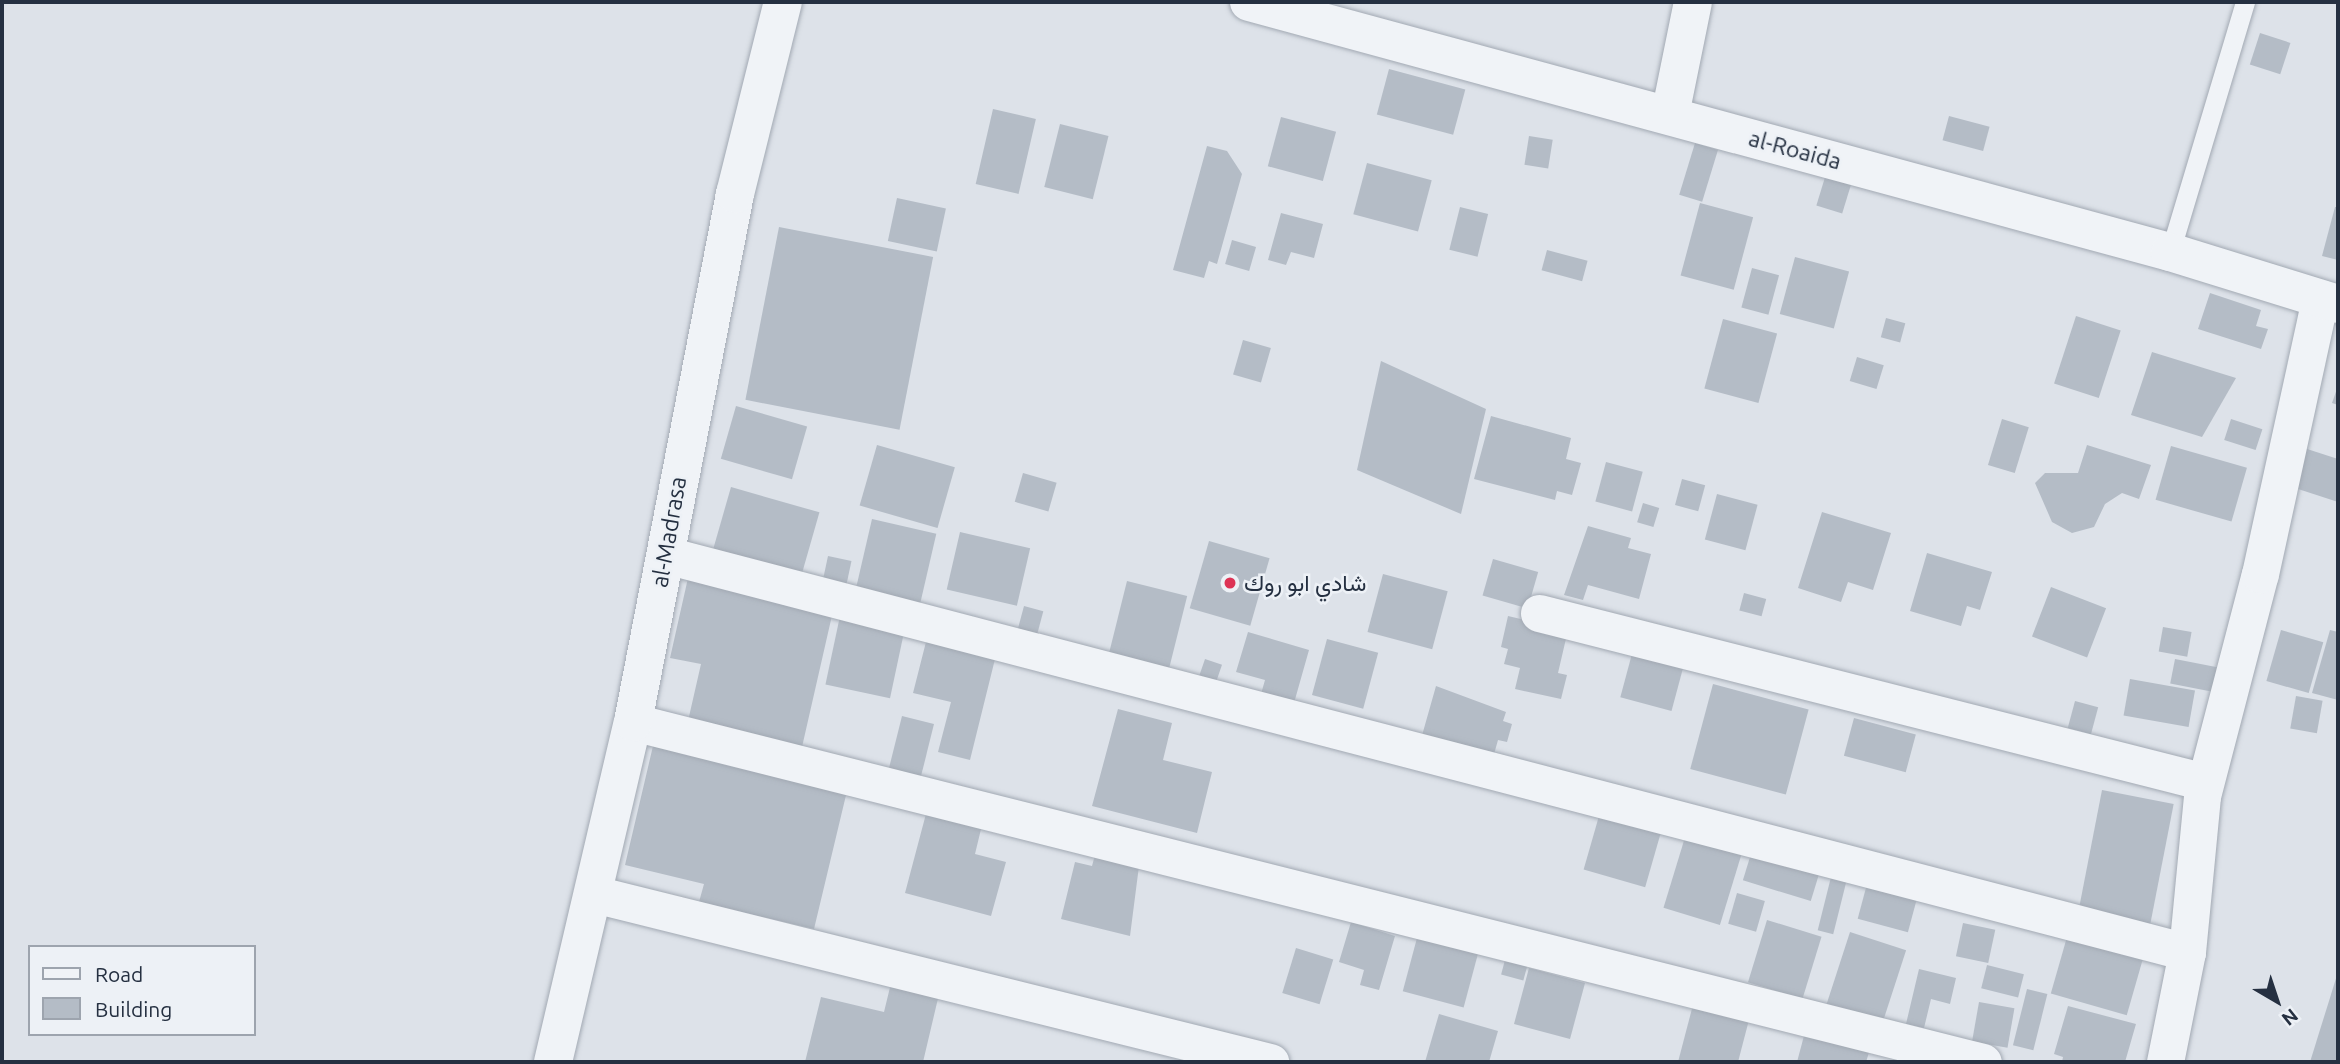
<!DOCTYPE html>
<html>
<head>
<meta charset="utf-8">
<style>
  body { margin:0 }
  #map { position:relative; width:2340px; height:1064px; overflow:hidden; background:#dde2e9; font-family:Ubuntu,Vazirmatn,sans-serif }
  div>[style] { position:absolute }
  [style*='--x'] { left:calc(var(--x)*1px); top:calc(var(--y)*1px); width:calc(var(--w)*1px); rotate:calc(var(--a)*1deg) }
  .building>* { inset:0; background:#b4bcc6; transform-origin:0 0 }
  .roads { filter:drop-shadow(0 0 2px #a2a9b3) drop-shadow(0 0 2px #a2a9b3) }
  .service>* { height:19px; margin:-9.5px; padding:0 9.5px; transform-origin:9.5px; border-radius:9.5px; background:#f0f3f7 }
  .minor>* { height:37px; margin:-18.5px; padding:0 18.5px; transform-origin:18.5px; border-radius:18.5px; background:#f0f3f7 }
  .tertiary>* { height:38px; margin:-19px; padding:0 19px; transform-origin:19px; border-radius:19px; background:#f0f3f7 }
  .dots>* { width:19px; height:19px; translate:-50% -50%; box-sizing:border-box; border:4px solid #edf1f6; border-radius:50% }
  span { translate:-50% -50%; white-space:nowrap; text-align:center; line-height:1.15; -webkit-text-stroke:5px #edf1f6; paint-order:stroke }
  .street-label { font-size:23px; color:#253041 }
  .poi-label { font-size:23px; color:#253041 }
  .left { translate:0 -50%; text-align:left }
  .frame { position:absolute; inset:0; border:4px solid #253041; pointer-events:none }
  .legend { position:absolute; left:28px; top:945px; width:228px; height:91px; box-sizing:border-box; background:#edf1f6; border:2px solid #9da4ae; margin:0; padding:9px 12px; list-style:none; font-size:21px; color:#253041 }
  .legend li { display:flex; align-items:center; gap:14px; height:35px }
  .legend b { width:35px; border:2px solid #9da4ae }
  .north { position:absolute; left:2242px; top:966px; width:70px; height:70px; -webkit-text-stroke:5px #edf1f6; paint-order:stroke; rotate:141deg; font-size:19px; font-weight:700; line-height:28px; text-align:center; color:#253041 }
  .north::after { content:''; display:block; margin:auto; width:24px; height:32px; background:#253041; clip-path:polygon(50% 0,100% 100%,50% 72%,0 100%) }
</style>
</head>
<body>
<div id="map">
  <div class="building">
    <i style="left:2260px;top:33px;width:32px;height:33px;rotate:18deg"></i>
    <i style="left:1389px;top:69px;width:79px;height:47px;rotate:15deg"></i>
    <i style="left:993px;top:109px;width:44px;height:77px;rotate:13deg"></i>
    <i style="left:1949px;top:116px;width:42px;height:25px;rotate:15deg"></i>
    <i style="left:1281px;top:117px;width:57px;height:51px;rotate:15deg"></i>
    <i style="left:1060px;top:124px;width:50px;height:65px;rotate:14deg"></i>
    <i style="left:1529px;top:136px;width:24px;height:29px;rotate:9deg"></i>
    <i style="left:1695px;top:143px;width:24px;height:54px;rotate:17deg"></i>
    <i style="clip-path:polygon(1207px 146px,1227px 151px,1242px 174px,1217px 264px,1209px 261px,1204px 278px,1173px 270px)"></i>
    <i style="left:1367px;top:163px;width:67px;height:53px;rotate:15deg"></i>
    <i style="left:1826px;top:174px;width:27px;height:33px;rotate:17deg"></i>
    <i style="left:897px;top:198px;width:50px;height:44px;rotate:12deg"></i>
    <i style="left:1700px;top:203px;width:55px;height:75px;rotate:15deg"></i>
    <i style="left:1460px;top:207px;width:29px;height:44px;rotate:14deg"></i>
    <i style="clip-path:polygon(2335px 207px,2338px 207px,2338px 260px,2322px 256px)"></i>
    <i style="clip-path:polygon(1281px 213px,1323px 224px,1314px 258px,1291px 252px,1286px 265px,1268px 260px)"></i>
    <i style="left:779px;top:227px;width:157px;height:176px;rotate:11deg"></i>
    <i style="left:1232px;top:240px;width:25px;height:25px;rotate:16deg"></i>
    <i style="left:1547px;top:250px;width:42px;height:21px;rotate:15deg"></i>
    <i style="left:1795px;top:257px;width:56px;height:59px;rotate:15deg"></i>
    <i style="left:1752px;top:268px;width:28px;height:41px;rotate:15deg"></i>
    <i style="clip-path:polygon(2210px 293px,2261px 310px,2256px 326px,2268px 329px,2261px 349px,2198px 329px)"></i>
    <i style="left:2076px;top:316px;width:47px;height:71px;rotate:18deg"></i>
    <i style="left:1886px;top:318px;width:20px;height:20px;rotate:15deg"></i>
    <i style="left:1723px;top:319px;width:56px;height:72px;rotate:15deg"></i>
    <i style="left:1243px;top:340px;width:29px;height:36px;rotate:16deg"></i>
    <i style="clip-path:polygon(2152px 352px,2236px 378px,2202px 437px,2131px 415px)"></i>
    <i style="left:1857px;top:357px;width:28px;height:25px;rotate:17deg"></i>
    <i style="clip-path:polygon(1381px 361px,1486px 409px,1461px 514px,1357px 470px)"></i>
    <i style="clip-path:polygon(2338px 386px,2338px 405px,2332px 403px)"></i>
    <i style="left:736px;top:406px;width:74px;height:55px;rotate:16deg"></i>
    <i style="clip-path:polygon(1491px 416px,1571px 438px,1566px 459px,1581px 463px,1572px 495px,1557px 491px,1555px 500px,1474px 479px)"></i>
    <i style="left:2002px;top:419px;width:28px;height:48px;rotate:17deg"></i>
    <i style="left:2231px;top:419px;width:33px;height:22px;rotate:18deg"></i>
    <i style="left:877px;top:445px;width:81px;height:63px;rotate:16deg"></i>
    <i style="clip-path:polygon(2087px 445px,2151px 465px,2139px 499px,2122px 493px,2105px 504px,2094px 527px,2072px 533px,2052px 522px,2035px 483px,2045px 473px,2078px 473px)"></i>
    <i style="left:2171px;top:446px;width:79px;height:56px;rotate:16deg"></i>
    <i style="clip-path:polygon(2304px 448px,2338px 459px,2338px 502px,2292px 487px)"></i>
    <i style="left:1606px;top:462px;width:38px;height:41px;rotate:15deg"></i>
    <i style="left:1023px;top:473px;width:35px;height:30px;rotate:16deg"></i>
    <i style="left:1682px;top:479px;width:24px;height:27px;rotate:15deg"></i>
    <i style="left:731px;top:487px;width:92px;height:64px;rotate:16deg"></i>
    <i style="left:1717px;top:494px;width:42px;height:47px;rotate:15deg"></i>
    <i style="left:1643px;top:503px;width:17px;height:20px;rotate:17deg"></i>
    <i style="clip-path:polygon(1822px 512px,1891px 533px,1873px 590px,1848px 582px,1841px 602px,1798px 588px)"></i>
    <i style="left:872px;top:519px;width:66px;height:77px;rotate:13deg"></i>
    <i style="clip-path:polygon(1588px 526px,1631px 538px,1628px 548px,1651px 554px,1639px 599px,1588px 585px,1583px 600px,1564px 595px)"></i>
    <i style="left:960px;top:532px;width:72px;height:59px;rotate:13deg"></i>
    <i style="left:1209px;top:541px;width:63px;height:70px;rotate:16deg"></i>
    <i style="clip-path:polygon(1927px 553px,1992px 572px,1980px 610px,1967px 606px,1961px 626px,1910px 611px)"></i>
    <i style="left:828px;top:556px;width:24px;height:32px;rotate:12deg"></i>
    <i style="left:1493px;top:559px;width:47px;height:38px;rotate:16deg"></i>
    <i style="left:1383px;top:574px;width:67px;height:60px;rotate:15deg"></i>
    <i style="clip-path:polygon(688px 578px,833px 611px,802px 747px,688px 721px,701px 664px,670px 658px)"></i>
    <i style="left:1127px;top:581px;width:62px;height:79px;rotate:14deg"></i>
    <i style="left:2051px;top:587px;width:59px;height:53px;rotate:21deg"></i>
    <i style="left:1744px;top:593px;width:23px;height:18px;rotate:15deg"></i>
    <i style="left:1024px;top:606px;width:20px;height:30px;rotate:15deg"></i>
    <i style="left:840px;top:616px;width:66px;height:70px;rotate:12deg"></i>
    <i style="clip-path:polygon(1508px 616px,1568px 630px,1558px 673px,1567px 675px,1561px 699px,1515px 689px,1520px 668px,1504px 664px,1508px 649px,1501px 647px)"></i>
    <i style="left:2163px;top:627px;width:29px;height:25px;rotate:10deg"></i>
    <i style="left:2281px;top:630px;width:44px;height:53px;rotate:16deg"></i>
    <i style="clip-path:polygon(2330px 630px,2338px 632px,2338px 700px,2312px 693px)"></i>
    <i style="clip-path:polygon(1248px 632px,1309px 650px,1294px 703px,1261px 694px,1265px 680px,1236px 672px)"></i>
    <i style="clip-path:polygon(928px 634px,997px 651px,970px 760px,938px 752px,951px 702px,913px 693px)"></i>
    <i style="left:1327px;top:639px;width:53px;height:58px;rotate:15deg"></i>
    <i style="left:1633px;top:650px;width:53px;height:49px;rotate:15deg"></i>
    <i style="left:1205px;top:659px;width:18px;height:34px;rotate:19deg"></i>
    <i style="left:2175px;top:659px;width:43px;height:25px;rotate:11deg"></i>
    <i style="left:2130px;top:679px;width:66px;height:37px;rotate:10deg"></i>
    <i style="left:1713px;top:684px;width:99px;height:88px;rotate:15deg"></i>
    <i style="clip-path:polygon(1436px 686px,1506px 712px,1503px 721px,1512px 724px,1507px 742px,1498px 740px,1491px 765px,1419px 746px)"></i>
    <i style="left:2296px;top:696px;width:27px;height:33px;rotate:10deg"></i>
    <i style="left:2075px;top:701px;width:24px;height:28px;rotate:15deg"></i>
    <i style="clip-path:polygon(1118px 709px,1172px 723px,1163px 760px,1212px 772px,1197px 833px,1092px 806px)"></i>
    <i style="left:902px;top:716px;width:33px;height:55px;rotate:14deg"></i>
    <i style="left:1854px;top:718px;width:64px;height:39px;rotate:15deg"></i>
    <i style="clip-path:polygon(653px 746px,847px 791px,814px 929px,699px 902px,704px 884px,625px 865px)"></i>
    <i style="left:2102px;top:790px;width:73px;height:126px;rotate:11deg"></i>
    <i style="left:1601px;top:809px;width:64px;height:63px;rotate:16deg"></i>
    <i style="clip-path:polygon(927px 810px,982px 825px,975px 854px,1006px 862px,991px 916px,905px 893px)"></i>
    <i style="left:1686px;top:834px;width:59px;height:77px;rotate:17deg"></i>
    <i style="left:1754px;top:844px;width:71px;height:38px;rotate:17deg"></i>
    <i style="clip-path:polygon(1095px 855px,1139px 866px,1130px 936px,1061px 919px,1075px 862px,1092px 866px)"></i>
    <i style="left:1831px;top:877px;width:16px;height:55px;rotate:14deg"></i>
    <i style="left:1867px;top:884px;width:52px;height:36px;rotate:15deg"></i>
    <i style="left:1737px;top:893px;width:29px;height:32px;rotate:16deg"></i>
    <i style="left:1767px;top:920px;width:57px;height:65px;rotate:17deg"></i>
    <i style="clip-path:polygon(1351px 922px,1395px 936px,1379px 990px,1360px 985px,1364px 970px,1339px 962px)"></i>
    <i style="left:1963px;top:923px;width:33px;height:34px;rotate:12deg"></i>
    <i style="left:2069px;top:930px;width:79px;height:66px;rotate:16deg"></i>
    <i style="left:1850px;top:932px;width:59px;height:79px;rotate:18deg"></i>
    <i style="left:1417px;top:938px;width:63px;height:55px;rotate:15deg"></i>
    <i style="left:1296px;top:948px;width:39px;height:47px;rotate:17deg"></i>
    <i style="left:1505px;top:960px;width:23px;height:15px;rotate:15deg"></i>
    <i style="left:1987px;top:965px;width:38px;height:24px;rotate:14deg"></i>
    <i style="left:1529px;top:968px;width:58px;height:58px;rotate:15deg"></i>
    <i style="clip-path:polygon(1919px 969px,1956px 978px,1950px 1004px,1931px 999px,1924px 1028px,1906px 1024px)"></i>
    <i style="clip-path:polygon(2338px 973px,2338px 1062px,2310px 1062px,2338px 972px)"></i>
    <i style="clip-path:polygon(892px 979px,940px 990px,923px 1062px,805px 1062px,821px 997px,884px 1012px)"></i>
    <i style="left:2027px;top:989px;width:21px;height:58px;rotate:14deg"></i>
    <i style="clip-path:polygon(1694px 1001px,1750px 1016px,1738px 1062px,1678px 1062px)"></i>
    <i style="left:1979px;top:1002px;width:36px;height:40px;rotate:10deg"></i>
    <i style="clip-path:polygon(2068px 1006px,2136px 1024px,2125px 1062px,2062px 1062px,2063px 1057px,2054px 1054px)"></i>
    <i style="clip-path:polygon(1439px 1014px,1498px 1031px,1489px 1062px,1425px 1062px)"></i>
    <i style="clip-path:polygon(1805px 1032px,1870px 1049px,1866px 1062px,1797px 1062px)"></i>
  </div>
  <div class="roads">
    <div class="service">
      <i style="--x:2170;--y:252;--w:261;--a:-73.3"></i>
    </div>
    <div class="minor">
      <i style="--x:666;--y:555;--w:1572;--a:14.63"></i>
      <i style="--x:1539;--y:613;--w:687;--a:14.24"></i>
      <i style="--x:633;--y:722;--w:1392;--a:14.14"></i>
      <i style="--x:594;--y:894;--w:697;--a:13.96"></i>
      <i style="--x:2165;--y:1062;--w:112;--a:-78.7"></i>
      <i style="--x:2187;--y:952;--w:157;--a:-84.5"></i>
      <i style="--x:2202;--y:796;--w:229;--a:-75.4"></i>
      <i style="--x:2260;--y:574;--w:282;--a:-77.7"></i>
    </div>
    <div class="tertiary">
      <i style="--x:1249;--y:2;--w:954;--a:15.19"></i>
      <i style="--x:2170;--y:252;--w:176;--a:17.2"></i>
      <i style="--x:1670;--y:115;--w:115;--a:-78.5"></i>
      <i style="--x:553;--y:1062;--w:349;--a:-76.8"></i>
      <i style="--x:633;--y:722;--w:538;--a:-79.07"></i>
      <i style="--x:735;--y:194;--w:198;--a:-76"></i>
    </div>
  </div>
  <div class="dots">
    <i style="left:1230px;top:583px;background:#d35"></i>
  </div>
  <div class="street-label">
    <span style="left:1795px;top:150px;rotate:15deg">al-Roaida</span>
    <span style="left:669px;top:532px;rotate:-80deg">al-Madrasa</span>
  </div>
  <div class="poi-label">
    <span class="left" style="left:1244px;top:583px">شادي ابو روك</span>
  </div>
  <div class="frame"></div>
  <ul class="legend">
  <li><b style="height:9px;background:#f0f3f7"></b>Road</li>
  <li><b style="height:19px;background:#b4bcc6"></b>Building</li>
  </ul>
  <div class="north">N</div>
</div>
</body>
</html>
